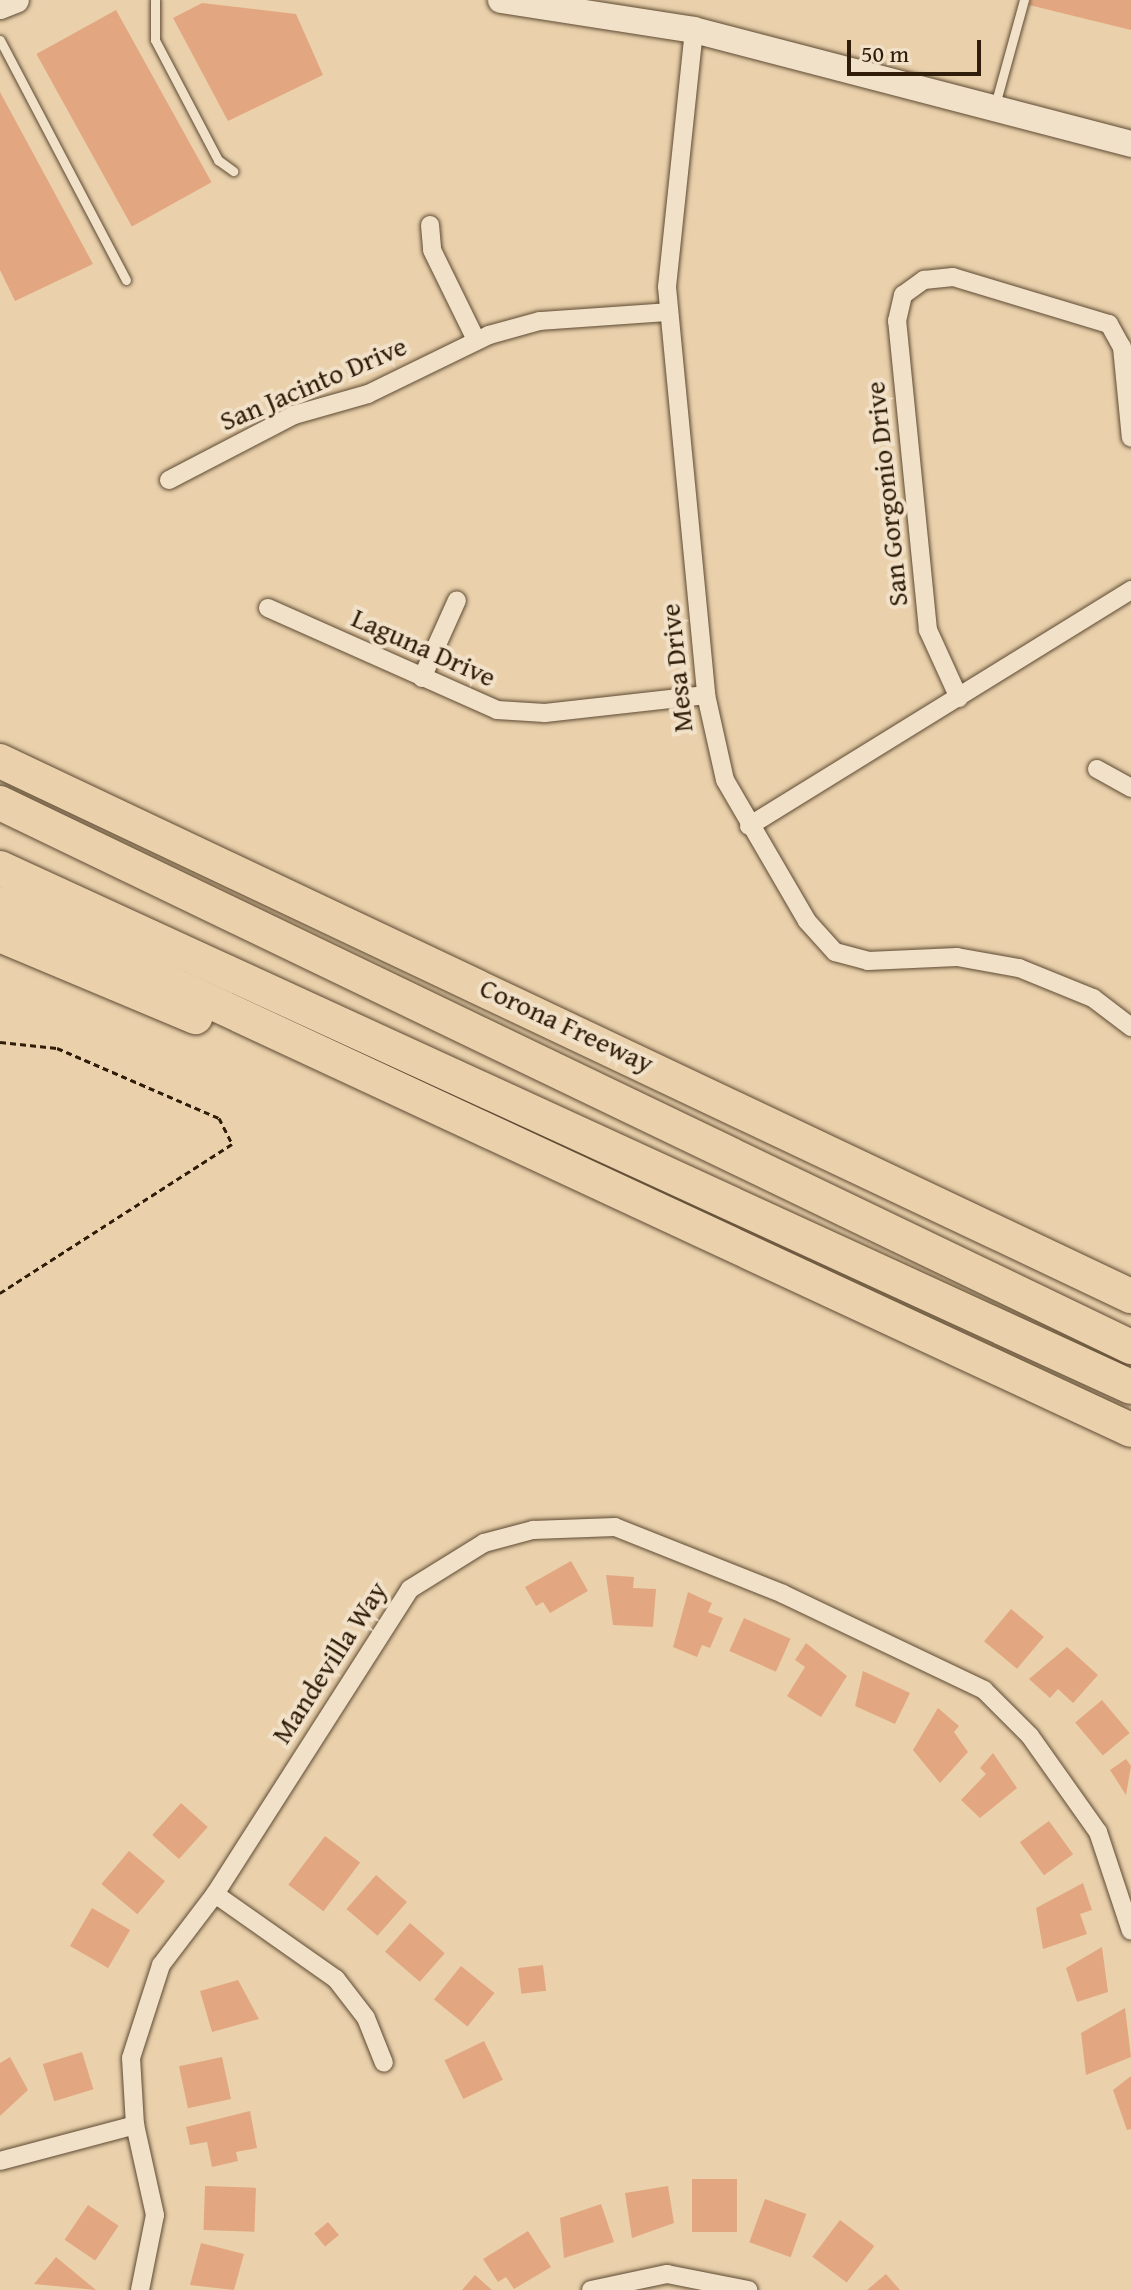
<!DOCTYPE html>
<html>
<head>
<meta charset="utf-8">
<style>
  body { margin:0 }
  #map { position:relative; width:1131px; height:2290px; overflow:hidden; background:#ead1ac; font-family:"Gentium Book Plus",serif }
  div>[style] { position:absolute }
  [style*='--x'] { left:calc(var(--x)*1px); top:calc(var(--y)*1px); width:calc(var(--w)*1px); rotate:calc(var(--a)*1deg) }
  .building>* { inset:0; background:#e2a780; transform-origin:0 0 }
  .path>* { height:3px; margin-top:-1.5px; transform-origin:0; background:repeating-linear-gradient(90deg,#301d09 0 6px,transparent 0 10px) }
  .roads { filter:drop-shadow(0 0 2px #5e4a32) drop-shadow(0 0 2px #5e4a32) }
  .service>* { height:9px; margin:-4.5px; padding:0 4.5px; transform-origin:4.5px; border-radius:4.5px; background:#f1e1c9 }
  .minor>* { height:18px; margin:-9px; padding:0 9px; transform-origin:9px; border-radius:9px; background:#f1e1c9 }
  .secondary>* { height:26px; margin:-13px; padding:0 13px; transform-origin:13px; border-radius:13px; background:#f1e1c9 }
  .motorway>* { height:34px; margin:-17px; padding:0 17px; transform-origin:17px; border-radius:17px; background:#ead1ac }
  span { translate:-50% -50%; white-space:nowrap; text-align:center; line-height:1.15; -webkit-text-stroke:8px #f1e1c9; paint-order:stroke }
  .street-label { font-size:28px; color:#301d09 }
  .scale { position:absolute; left:847px; top:40px; width:134px; height:36px; box-sizing:border-box; border:4px solid #301d09; border-top:0; padding-left:10px; font-size:24px; line-height:28px; white-space:nowrap; color:#301d09; -webkit-text-stroke:6px #f1e1c9; paint-order:stroke }
</style>
</head>
<body>
<div id="map">
  <div class="building">
    <i style="clip-path:polygon(1030px 0,1131px 0,1131px 30px,1029px 5px)"></i>
    <i style="clip-path:polygon(202px 3px,296px 14px,323px 75px,228px 121px,173px 18px)"></i>
    <i style="left:116px;top:10px;width:197px;height:91px;rotate:61deg"></i>
    <i style="clip-path:polygon(0 92px,93px 264px,15px 301px,0 270px)"></i>
    <i style="clip-path:polygon(571px 1561px,588px 1591px,550px 1613px,543px 1602px,536px 1606px,525px 1587px)"></i>
    <i style="clip-path:polygon(606px 1575px,634px 1577px,633px 1588px,656px 1589px,653px 1627px,613px 1625px)"></i>
    <i style="clip-path:polygon(688px 1592px,712px 1603px,708px 1612px,723px 1618px,710px 1648px,702px 1645px,697px 1657px,673px 1647px)"></i>
    <i style="left:1011px;top:1609px;width:43px;height:42px;rotate:40deg"></i>
    <i style="left:744px;top:1618px;width:51px;height:36px;rotate:24deg"></i>
    <i style="clip-path:polygon(806px 1643px,847px 1676px,821px 1717px,787px 1696px,805px 1667px,795px 1660px)"></i>
    <i style="clip-path:polygon(1067px 1647px,1098px 1675px,1073px 1703px,1058px 1689px,1050px 1698px,1029px 1679px)"></i>
    <i style="clip-path:polygon(863px 1671px,910px 1693px,895px 1724px,855px 1706px)"></i>
    <i style="left:1102px;top:1700px;width:43px;height:35px;rotate:50deg"></i>
    <i style="clip-path:polygon(938px 1708px,959px 1726px,954px 1732px,968px 1752px,940px 1783px,913px 1750px)"></i>
    <i style="clip-path:polygon(993px 1753px,1017px 1788px,980px 1818px,961px 1800px,986px 1774px,980px 1768px)"></i>
    <i style="clip-path:polygon(1126px 1759px,1131px 1766px,1126px 1795px,1110px 1770px)"></i>
    <i style="left:181px;top:1803px;width:36px;height:43px;rotate:42deg"></i>
    <i style="left:1049px;top:1821px;width:41px;height:36px;rotate:54deg"></i>
    <i style="left:325px;top:1836px;width:44px;height:61px;rotate:37deg"></i>
    <i style="left:129px;top:1851px;width:47px;height:43px;rotate:40deg"></i>
    <i style="left:376px;top:1875px;width:41px;height:45px;rotate:41deg"></i>
    <i style="clip-path:polygon(1083px 1883px,1092px 1910px,1080px 1914px,1087px 1934px,1043px 1949px,1036px 1908px)"></i>
    <i style="left:92px;top:1908px;width:44px;height:44px;rotate:30deg"></i>
    <i style="left:410px;top:1923px;width:46px;height:38px;rotate:41deg"></i>
    <i style="clip-path:polygon(1102px 1947px,1108px 1992px,1077px 2002px,1066px 1968px)"></i>
    <i style="left:543px;top:1965px;width:26px;height:25px;rotate:83deg"></i>
    <i style="left:461px;top:1966px;width:43px;height:43px;rotate:39deg"></i>
    <i style="clip-path:polygon(238px 1980px,259px 2019px,212px 2032px,200px 1991px)"></i>
    <i style="clip-path:polygon(1125px 2008px,1131px 2057px,1086px 2075px,1081px 2033px)"></i>
    <i style="left:484px;top:2041px;width:43px;height:44px;rotate:64deg"></i>
    <i style="left:82px;top:2052px;width:39px;height:41px;rotate:73deg"></i>
    <i style="clip-path:polygon(10px 2057px,28px 2090px,0 2116px,0 2063px)"></i>
    <i style="left:222px;top:2057px;width:43px;height:44px;rotate:78deg"></i>
    <i style="clip-path:polygon(1131px 2076px,1131px 2129px,1127px 2130px,1113px 2090px)"></i>
    <i style="clip-path:polygon(250px 2111px,257px 2148px,236px 2152px,238px 2161px,212px 2167px,207px 2142px,190px 2145px,186px 2127px)"></i>
    <i style="left:737px;top:2179px;width:53px;height:45px;rotate:90deg"></i>
    <i style="left:205px;top:2186px;width:51px;height:44px;rotate:2deg"></i>
    <i style="clip-path:polygon(668px 2186px,674px 2223px,632px 2238px,625px 2193px)"></i>
    <i style="left:765px;top:2199px;width:44px;height:46px;rotate:20deg"></i>
    <i style="clip-path:polygon(601px 2204px,614px 2242px,564px 2258px,560px 2218px)"></i>
    <i style="left:88px;top:2205px;width:37px;height:42px;rotate:34deg"></i>
    <i style="left:840px;top:2220px;width:43px;height:46px;rotate:37deg"></i>
    <i style="left:328px;top:2222px;width:17px;height:18px;rotate:50deg"></i>
    <i style="clip-path:polygon(528px 2231px,551px 2267px,514px 2289px,506px 2277px,498px 2282px,483px 2259px)"></i>
    <i style="clip-path:polygon(201px 2243px,244px 2254px,234px 2290px,190px 2285px)"></i>
    <i style="clip-path:polygon(56px 2257px,96px 2290px,34px 2284px)"></i>
    <i style="clip-path:polygon(886px 2274px,900px 2290px,867px 2290px)"></i>
    <i style="clip-path:polygon(475px 2275px,492px 2290px,462px 2290px)"></i>
  </div>
  <div class="path">
    <i style="--x:0;--y:1042;--w:57;--a:6"></i>
    <i style="--x:57;--y:1048;--w:176;--a:23.4"></i>
    <i style="--x:219;--y:1118;--w:29;--a:63"></i>
    <i style="--x:232;--y:1144;--w:276;--a:147.3"></i>
  </div>
  <div class="roads">
    <div class="service">
      <i style="--x:155;--y:0;--w:40;--a:90"></i>
      <i style="--x:155;--y:40;--w:136;--a:62.3"></i>
      <i style="--x:218;--y:160;--w:19;--a:36"></i>
      <i style="--x:0;--y:40;--w:271;--a:62.3"></i>
      <i style="--x:995;--y:105;--w:109;--a:-74.6"></i>
    </div>
    <div class="minor">
      <i style="--x:694;--y:30;--w:258;--a:96"></i>
      <i style="--x:667;--y:287;--w:410;--a:84.5"></i>
      <i style="--x:706;--y:695;--w:87;--a:77.4"></i>
      <i style="--x:725;--y:780;--w:163;--a:59.8"></i>
      <i style="--x:807;--y:921;--w:42;--a:47.9"></i>
      <i style="--x:835;--y:952;--w:34;--a:15"></i>
      <i style="--x:868;--y:961;--w:89;--a:-2.6"></i>
      <i style="--x:957;--y:957;--w:63;--a:10.1"></i>
      <i style="--x:1019;--y:968;--w:80;--a:22.1"></i>
      <i style="--x:1093;--y:998;--w:48;--a:37.3"></i>
      <i style="--x:430;--y:225;--w:25;--a:85"></i>
      <i style="--x:432;--y:250;--w:100;--a:63.9"></i>
      <i style="--x:169;--y:480;--w:141;--a:-27.5"></i>
      <i style="--x:294;--y:415;--w:77;--a:-15.8"></i>
      <i style="--x:368;--y:394;--w:135;--a:-26"></i>
      <i style="--x:489;--y:335;--w:53;--a:-15.4"></i>
      <i style="--x:540;--y:321;--w:129;--a:-4"></i>
      <i style="--x:268;--y:608;--w:251;--a:24"></i>
      <i style="--x:497;--y:710;--w:48;--a:3.6"></i>
      <i style="--x:545;--y:713;--w:162;--a:-6.4"></i>
      <i style="--x:422;--y:678;--w:85;--a:-65.8"></i>
      <i style="--x:959;--y:698;--w:75;--a:-114.5"></i>
      <i style="--x:928;--y:630;--w:311;--a:-95.7"></i>
      <i style="--x:897;--y:321;--w:27;--a:-77"></i>
      <i style="--x:903;--y:295;--w:26;--a:-36"></i>
      <i style="--x:924;--y:280;--w:29;--a:-6"></i>
      <i style="--x:953;--y:277;--w:163;--a:16.8"></i>
      <i style="--x:1109;--y:324;--w:26;--a:61"></i>
      <i style="--x:1122;--y:347;--w:91;--a:84.4"></i>
      <i style="--x:1097;--y:769;--w:39;--a:29"></i>
      <i style="--x:749;--y:826;--w:449;--a:-31.7"></i>
      <i style="--x:215;--y:1894;--w:148;--a:35.1"></i>
      <i style="--x:336;--y:1979;--w:49;--a:52.4"></i>
      <i style="--x:366;--y:2018;--w:48;--a:68.2"></i>
      <i style="--x:0;--y:2161;--w:140;--a:-14.9"></i>
      <i style="--x:140;--y:2290;--w:76;--a:-78.7"></i>
      <i style="--x:155;--y:2215;--w:92;--a:-102.5"></i>
      <i style="--x:135;--y:2125;--w:67;--a:-93.4"></i>
      <i style="--x:131;--y:2058;--w:98;--a:-72.1"></i>
      <i style="--x:161;--y:1965;--w:89;--a:-52.7"></i>
      <i style="--x:215;--y:1894;--w:362;--a:-57.4"></i>
      <i style="--x:410;--y:1589;--w:87;--a:-31.9"></i>
      <i style="--x:484;--y:1543;--w:51;--a:-14.9"></i>
      <i style="--x:533;--y:1530;--w:82;--a:-2.1"></i>
      <i style="--x:615;--y:1527;--w:181;--a:21.7"></i>
      <i style="--x:783;--y:1594;--w:223;--a:25.5"></i>
      <i style="--x:984;--y:1690;--w:65;--a:45"></i>
      <i style="--x:1030;--y:1736;--w:118;--a:54.7"></i>
      <i style="--x:1098;--y:1832;--w:104;--a:71.6"></i>
      <i style="--x:591;--y:2290;--w:78;--a:-11.9"></i>
      <i style="--x:667;--y:2274;--w:83;--a:11.2"></i>
    </div>
    <div class="secondary">
      <i style="--x:501;--y:0;--w:195;--a:8.8"></i>
      <i style="--x:694;--y:30;--w:452;--a:14.6"></i>
      <i style="--x:0;--y:6;--w:17;--a:-21"></i>
    </div>
    <div class="motorway">
      <i style="--x:0;--y:761;--w:1251;--a:25.32"></i>
      <i style="--x:0;--y:803;--w:1255;--a:25.69"></i>
      <i style="--x:0;--y:868;--w:1244;--a:24.65"></i>
      <i style="--x:0;--y:904;--w:1247;--a:24.94"></i>
      <i style="--x:0;--y:935;--w:212;--a:22.8"></i>
    </div>
  </div>
  <div class="street-label">
    <span style="left:313px;top:383px;rotate:-23deg">San Jacinto Drive</span>
    <span style="left:886px;top:494px;rotate:-96deg">San Gorgonio Drive</span>
    <span style="left:424px;top:647px;rotate:24deg">Laguna Drive</span>
    <span style="left:676px;top:668px;rotate:-96deg">Mesa Drive</span>
    <span style="left:567px;top:1025px;rotate:25deg">Corona Freeway</span>
    <span style="left:329px;top:1662px;rotate:-57deg">Mandevilla Way</span>
  </div>
  <div class="scale">50 m</div>
</div>
</body>
</html>
